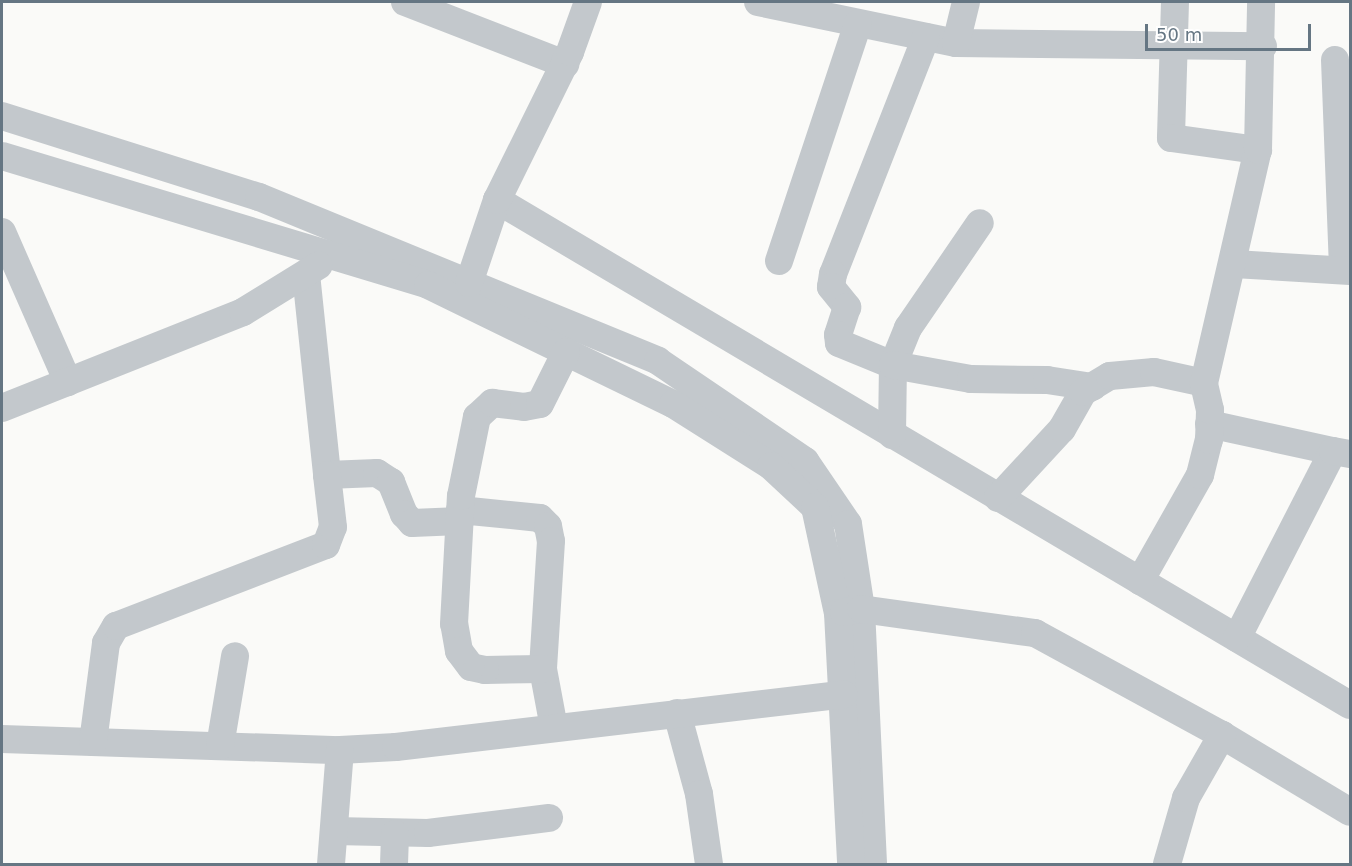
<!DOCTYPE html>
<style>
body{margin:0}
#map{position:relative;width:1352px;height:866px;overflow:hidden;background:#fafaf8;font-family:"DejaVu Sans",sans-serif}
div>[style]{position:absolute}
.minor>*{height:28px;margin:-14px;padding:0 14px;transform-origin:14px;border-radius:14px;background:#c3c8cc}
span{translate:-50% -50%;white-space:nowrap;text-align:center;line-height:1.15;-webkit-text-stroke:6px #fff;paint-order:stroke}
.frame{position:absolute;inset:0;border:3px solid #657683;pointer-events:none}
.scale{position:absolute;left:1145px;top:24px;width:166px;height:27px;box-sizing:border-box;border:3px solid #657683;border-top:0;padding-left:8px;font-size:18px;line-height:21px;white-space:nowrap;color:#657683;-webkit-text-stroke:4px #fff;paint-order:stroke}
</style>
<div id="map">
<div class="minor">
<div style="left:405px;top:2px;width:172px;rotate:21.2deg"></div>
<div style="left:758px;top:2px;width:202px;rotate:11.7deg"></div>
<div style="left:956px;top:43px;width:307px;rotate:0.6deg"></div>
<div style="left:1175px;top:2px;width:136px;rotate:91.7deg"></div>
<div style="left:1171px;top:138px;width:88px;rotate:7.9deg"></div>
<div style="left:926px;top:37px;width:255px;rotate:111.4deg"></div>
<div style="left:833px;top:274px;width:13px;rotate:99deg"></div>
<div style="left:831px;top:287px;width:26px;rotate:51deg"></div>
<div style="left:847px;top:307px;width:29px;rotate:108deg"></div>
<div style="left:838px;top:335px;width:8px;rotate:83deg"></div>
<div style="left:839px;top:343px;width:58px;rotate:22.2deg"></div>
<div style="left:893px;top:365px;width:40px;rotate:-68deg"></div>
<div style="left:908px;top:328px;width:127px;rotate:-55.6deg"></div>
<div style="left:956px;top:43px;width:42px;rotate:-76.3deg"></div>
<div style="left:1335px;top:60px;width:210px;rotate:87.8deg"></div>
<div style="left:2px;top:116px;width:269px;rotate:17.5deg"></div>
<div style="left:259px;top:197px;width:431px;rotate:22.3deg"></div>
<div style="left:658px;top:361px;width:178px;rotate:34.2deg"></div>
<div style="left:805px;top:461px;width:76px;rotate:55.7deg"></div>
<div style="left:848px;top:524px;width:86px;rotate:81.3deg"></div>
<div style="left:861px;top:609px;width:255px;rotate:87.3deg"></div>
<div style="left:2px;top:156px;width:445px;rotate:16.8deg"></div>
<div style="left:428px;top:285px;width:272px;rotate:25.9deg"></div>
<div style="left:673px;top:404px;width:116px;rotate:32.3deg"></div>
<div style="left:771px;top:466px;width:60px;rotate:43deg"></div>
<div style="left:815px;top:507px;width:108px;rotate:77.8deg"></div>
<div style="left:838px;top:613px;width:251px;rotate:87deg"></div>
<div style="left:497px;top:200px;width:991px;rotate:30.63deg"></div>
<div style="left:2px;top:232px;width:164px;rotate:66.3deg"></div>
<div style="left:779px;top:261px;width:250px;rotate:-71.6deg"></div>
<div style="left:1234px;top:264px;width:116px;rotate:3.5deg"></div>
<div style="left:306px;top:274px;width:202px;rotate:84deg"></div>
<div style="left:327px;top:475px;width:50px;rotate:-2.3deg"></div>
<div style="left:377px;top:473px;width:17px;rotate:33deg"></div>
<div style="left:391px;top:482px;width:35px;rotate:68deg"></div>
<div style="left:404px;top:514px;width:12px;rotate:48deg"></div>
<div style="left:412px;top:523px;width:48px;rotate:-2.4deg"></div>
<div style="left:469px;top:283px;width:88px;rotate:-71.4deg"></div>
<div style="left:497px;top:200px;width:165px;rotate:-63.7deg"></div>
<div style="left:570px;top:52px;width:53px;rotate:-70.2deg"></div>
<div style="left:2px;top:408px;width:259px;rotate:-21.7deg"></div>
<div style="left:243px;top:312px;width:89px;rotate:-31.7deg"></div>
<div style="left:1209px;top:424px;width:127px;rotate:12.3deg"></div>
<div style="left:892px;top:435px;width:70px;rotate:-89.2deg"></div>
<div style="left:893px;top:365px;width:79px;rotate:10.2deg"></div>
<div style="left:971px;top:379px;width:76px;rotate:0.8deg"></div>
<div style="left:1047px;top:380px;width:46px;rotate:8.8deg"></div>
<div style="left:998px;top:498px;width:94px;rotate:-47.2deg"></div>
<div style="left:1062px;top:429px;width:43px;rotate:-60.4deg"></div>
<div style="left:1083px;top:392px;width:31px;rotate:-31deg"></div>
<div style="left:1110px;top:376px;width:44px;rotate:-5.2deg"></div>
<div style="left:1154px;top:372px;width:51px;rotate:12.4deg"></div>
<div style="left:1204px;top:383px;width:239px;rotate:-77deg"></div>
<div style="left:1258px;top:150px;width:148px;rotate:-88.8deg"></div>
<div style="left:460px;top:510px;width:80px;rotate:5.7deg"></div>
<div style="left:540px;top:518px;width:11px;rotate:45deg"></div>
<div style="left:548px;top:526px;width:15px;rotate:79deg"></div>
<div style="left:551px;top:541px;width:128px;rotate:93.6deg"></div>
<div style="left:543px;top:669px;width:60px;rotate:79.4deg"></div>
<div style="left:1140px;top:581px;width:122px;rotate:-60.5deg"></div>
<div style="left:1200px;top:475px;width:36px;rotate:-76deg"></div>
<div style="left:1209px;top:440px;width:30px;rotate:-88deg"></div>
<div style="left:1210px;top:410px;width:28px;rotate:-103deg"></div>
<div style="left:844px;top:612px;width:17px;rotate:-10deg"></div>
<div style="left:861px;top:609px;width:176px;rotate:7.9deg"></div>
<div style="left:1035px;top:633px;width:213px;rotate:28.6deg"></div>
<div style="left:1222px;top:735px;width:149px;rotate:31deg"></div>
<div style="left:1237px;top:638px;width:210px;rotate:-62.8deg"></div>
<div style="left:1333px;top:451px;width:17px;rotate:10deg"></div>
<div style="left:543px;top:669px;width:58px;rotate:179deg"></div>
<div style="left:485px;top:670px;width:14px;rotate:-168deg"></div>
<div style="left:471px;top:667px;width:20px;rotate:-127deg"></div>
<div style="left:459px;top:651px;width:27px;rotate:-100deg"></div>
<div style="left:454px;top:624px;width:128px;rotate:-86.9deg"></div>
<div style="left:461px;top:496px;width:81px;rotate:-78.6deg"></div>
<div style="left:477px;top:417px;width:21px;rotate:-43deg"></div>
<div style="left:492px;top:403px;width:32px;rotate:7deg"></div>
<div style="left:524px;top:407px;width:16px;rotate:-11deg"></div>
<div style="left:540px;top:404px;width:58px;rotate:-63.4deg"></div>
<div style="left:677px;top:713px;width:84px;rotate:74.8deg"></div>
<div style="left:699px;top:794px;width:71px;rotate:81.9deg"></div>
<div style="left:2px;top:739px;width:338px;rotate:1.9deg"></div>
<div style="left:340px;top:750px;width:56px;rotate:-3.1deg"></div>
<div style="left:396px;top:747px;width:451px;rotate:-6.7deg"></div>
<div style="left:93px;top:742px;width:100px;rotate:-82.5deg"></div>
<div style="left:106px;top:643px;width:20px;rotate:-60deg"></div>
<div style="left:116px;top:626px;width:225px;rotate:-21.1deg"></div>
<div style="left:326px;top:545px;width:19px;rotate:-69deg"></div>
<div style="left:333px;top:527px;width:52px;rotate:-96.6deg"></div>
<div style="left:220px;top:746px;width:91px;rotate:-80.5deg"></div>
<div style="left:334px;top:831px;width:94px;rotate:1.2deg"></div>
<div style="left:428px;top:833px;width:122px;rotate:-7.1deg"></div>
<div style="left:331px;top:864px;width:114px;rotate:-85.5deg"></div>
<div style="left:394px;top:864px;width:30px;rotate:-88deg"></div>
<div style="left:1167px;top:864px;width:69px;rotate:-73.9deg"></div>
<div style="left:1186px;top:798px;width:73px;rotate:-60.3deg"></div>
</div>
<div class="frame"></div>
<div class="scale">50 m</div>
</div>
